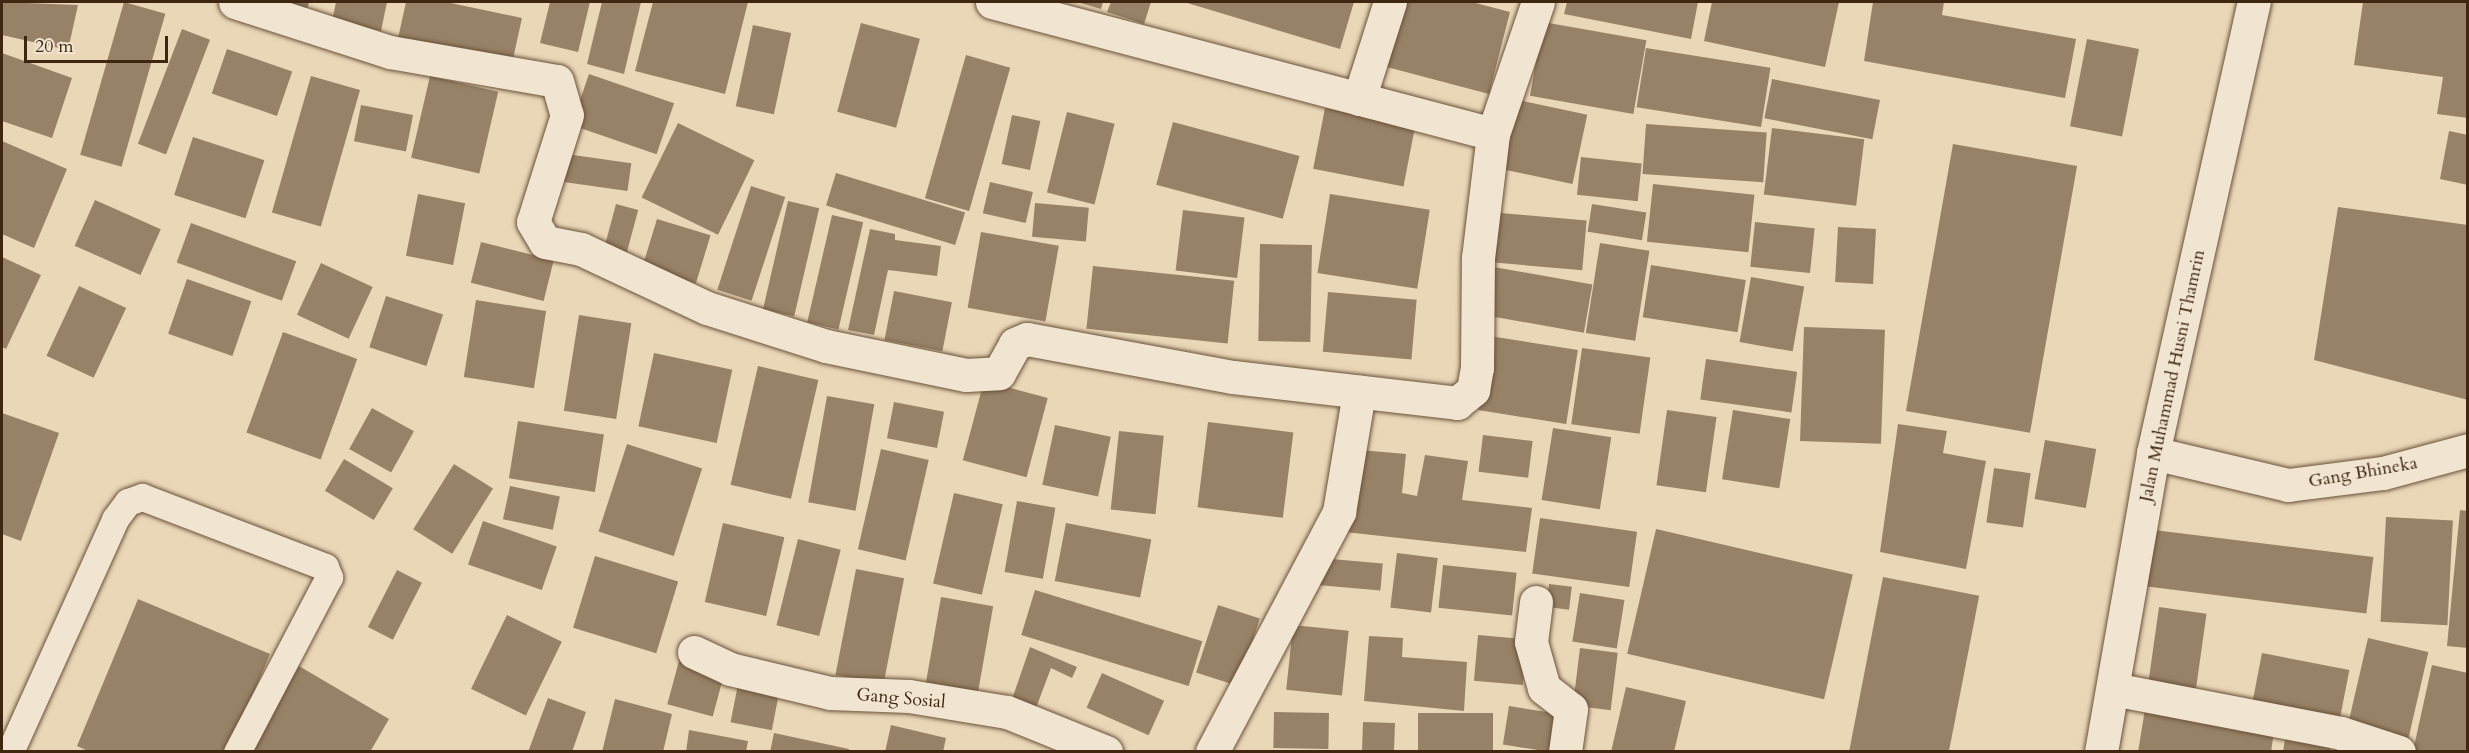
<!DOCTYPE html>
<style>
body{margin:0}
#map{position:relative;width:2469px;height:753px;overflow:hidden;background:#ead7b8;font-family:Cardo,serif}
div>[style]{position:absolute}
.building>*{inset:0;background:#988267;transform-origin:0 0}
.roads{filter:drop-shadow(0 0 2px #6a523a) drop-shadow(0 0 2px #6a523a)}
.lane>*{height:27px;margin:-13.5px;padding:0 13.5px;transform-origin:13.5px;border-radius:13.5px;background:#f1e5d1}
.street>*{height:33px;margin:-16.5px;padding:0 16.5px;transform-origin:16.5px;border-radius:16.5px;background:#f1e5d1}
.secondary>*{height:33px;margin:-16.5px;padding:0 16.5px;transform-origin:16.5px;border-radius:16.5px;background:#f1e5d1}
span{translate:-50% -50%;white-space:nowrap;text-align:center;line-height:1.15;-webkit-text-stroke:4.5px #f1e5d1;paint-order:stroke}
.street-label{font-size:18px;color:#3f2610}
.frame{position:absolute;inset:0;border:3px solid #3f2610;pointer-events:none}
.scale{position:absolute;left:24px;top:36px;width:144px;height:27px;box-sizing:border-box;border:3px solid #3f2610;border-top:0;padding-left:8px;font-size:18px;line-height:21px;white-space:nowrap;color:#3f2610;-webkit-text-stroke:4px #f1e5d1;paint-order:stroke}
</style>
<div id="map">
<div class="building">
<div style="clip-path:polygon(2px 2px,78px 5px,68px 50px,2px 35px)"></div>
<div style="left:124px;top:2px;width:43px;height:159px;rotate:16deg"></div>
<div style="clip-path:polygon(280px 2px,309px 2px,307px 10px)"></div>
<div style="clip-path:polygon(336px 2px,387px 2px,381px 31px,332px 21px)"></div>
<div style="clip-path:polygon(406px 2px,446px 2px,522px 18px,511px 68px,397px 43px)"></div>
<div style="clip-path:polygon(550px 2px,590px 2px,578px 52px,540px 43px)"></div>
<div style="clip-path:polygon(602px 2px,641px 2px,624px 74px,587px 64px)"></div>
<div style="clip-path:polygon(653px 2px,748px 2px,725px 94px,635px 71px)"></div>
<div style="clip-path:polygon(1077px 2px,1103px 2px,1101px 9px)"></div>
<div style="clip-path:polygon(1111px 2px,1151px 2px,1144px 24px,1107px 12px)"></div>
<div style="clip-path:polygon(1184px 2px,1354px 2px,1340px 49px)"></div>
<div style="clip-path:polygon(1399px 2px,1472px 2px,1510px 12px,1489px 94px,1383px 66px)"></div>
<div style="clip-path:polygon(1567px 2px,1698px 2px,1691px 39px,1564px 14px)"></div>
<div style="clip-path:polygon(1712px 2px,1839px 2px,1825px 67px,1704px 41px)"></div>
<div style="clip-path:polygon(1873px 2px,1944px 2px,1942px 15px,2076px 39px,2065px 98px,1864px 61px)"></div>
<div style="clip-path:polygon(2363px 2px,2468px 2px,2468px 118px,2437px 114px,2443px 77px,2354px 65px)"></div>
<div style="left:1543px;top:22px;width:105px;height:75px;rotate:10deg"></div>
<div style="left:861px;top:23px;width:61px;height:92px;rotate:15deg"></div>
<div style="left:753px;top:25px;width:39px;height:83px;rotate:12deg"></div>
<div style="left:182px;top:29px;width:30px;height:123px;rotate:21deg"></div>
<div style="left:2087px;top:39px;width:53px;height:89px;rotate:11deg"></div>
<div style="left:1646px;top:48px;width:126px;height:60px;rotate:9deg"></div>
<div style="left:227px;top:49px;width:69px;height:47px;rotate:19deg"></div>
<div style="clip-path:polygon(2px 53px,72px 78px,52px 138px,2px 121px)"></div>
<div style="left:966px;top:55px;width:46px;height:149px;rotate:16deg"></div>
<div style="left:589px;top:74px;width:90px;height:54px;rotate:19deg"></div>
<div style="left:311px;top:76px;width:51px;height:142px;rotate:16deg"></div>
<div style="left:430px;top:76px;width:70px;height:84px;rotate:13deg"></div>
<div style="left:1772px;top:79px;width:110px;height:40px;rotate:11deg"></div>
<div style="left:1509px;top:98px;width:80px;height:71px;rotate:12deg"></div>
<div style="left:361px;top:105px;width:53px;height:37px;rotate:11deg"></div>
<div style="left:1325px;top:108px;width:92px;height:62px;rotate:11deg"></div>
<div style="left:1067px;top:112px;width:49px;height:83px;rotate:14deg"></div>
<div style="left:1012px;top:115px;width:29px;height:50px;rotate:12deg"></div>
<div style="left:1173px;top:122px;width:131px;height:65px;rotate:15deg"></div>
<div style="left:678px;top:123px;width:85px;height:83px;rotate:26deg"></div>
<div style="left:1646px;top:124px;width:121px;height:50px;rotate:4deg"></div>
<div style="left:1772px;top:128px;width:93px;height:67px;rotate:7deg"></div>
<div style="clip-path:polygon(2449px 131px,2468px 135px,2468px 185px,2440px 179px)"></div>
<div style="left:193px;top:137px;width:75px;height:61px;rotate:18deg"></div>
<div style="clip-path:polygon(2px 141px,67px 169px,34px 248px,2px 234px)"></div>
<div style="left:1953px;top:144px;width:126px;height:271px;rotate:10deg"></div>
<div style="left:566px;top:154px;width:66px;height:28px;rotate:8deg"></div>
<div style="left:1581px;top:157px;width:61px;height:38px;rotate:6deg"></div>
<div style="left:836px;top:173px;width:135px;height:34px;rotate:17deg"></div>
<div style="left:990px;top:182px;width:44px;height:32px;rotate:13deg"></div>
<div style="left:1653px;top:184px;width:102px;height:58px;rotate:6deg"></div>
<div style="left:751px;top:186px;width:36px;height:109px;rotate:18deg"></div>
<div style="left:418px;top:194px;width:48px;height:63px;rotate:11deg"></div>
<div style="left:1330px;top:194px;width:101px;height:80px;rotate:9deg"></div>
<div style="left:95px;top:200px;width:72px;height:50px;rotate:24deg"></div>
<div style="left:788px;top:201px;width:32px;height:111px;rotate:13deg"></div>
<div style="left:1035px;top:203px;width:54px;height:34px;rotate:5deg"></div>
<div style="left:616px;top:204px;width:23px;height:45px;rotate:15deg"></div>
<div style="left:1592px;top:204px;width:55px;height:28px;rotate:9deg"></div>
<div style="clip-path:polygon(2338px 207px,2468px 225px,2468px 400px,2314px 360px)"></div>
<div style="left:1183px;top:210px;width:62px;height:61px;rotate:7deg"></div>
<div style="left:1490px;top:212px;width:97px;height:50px;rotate:5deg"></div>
<div style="left:832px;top:215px;width:32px;height:110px;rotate:13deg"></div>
<div style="left:657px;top:219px;width:56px;height:50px;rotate:17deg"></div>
<div style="left:1755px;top:222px;width:60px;height:45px;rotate:6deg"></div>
<div style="left:191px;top:223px;width:112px;height:42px;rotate:20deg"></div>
<div style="left:1838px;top:227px;width:38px;height:55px;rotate:3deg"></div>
<div style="clip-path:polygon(870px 229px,895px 234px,895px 240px,941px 246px,937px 276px,888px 270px,874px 335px,848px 330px)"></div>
<div style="left:981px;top:232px;width:79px;height:77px;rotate:10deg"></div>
<div style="left:481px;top:242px;width:75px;height:42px;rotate:14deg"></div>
<div style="left:1600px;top:243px;width:50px;height:91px;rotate:9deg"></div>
<div style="left:1260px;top:244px;width:52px;height:97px;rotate:1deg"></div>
<div style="clip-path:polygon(2px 257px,41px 275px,6px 349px,2px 347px)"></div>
<div style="left:321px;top:263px;width:57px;height:57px;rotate:25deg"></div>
<div style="left:1651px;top:265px;width:96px;height:53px;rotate:9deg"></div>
<div style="left:1093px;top:266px;width:142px;height:63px;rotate:6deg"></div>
<div style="left:1488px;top:266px;width:106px;height:49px;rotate:10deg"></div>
<div style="left:1751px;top:277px;width:54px;height:66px;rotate:10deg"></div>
<div style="left:187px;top:279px;width:68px;height:58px;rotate:19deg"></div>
<div style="left:79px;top:286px;width:52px;height:77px;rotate:25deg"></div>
<div style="left:894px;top:291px;width:59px;height:50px;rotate:11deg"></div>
<div style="left:1328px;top:292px;width:89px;height:60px;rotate:5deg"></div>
<div style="left:386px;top:296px;width:60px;height:54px;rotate:18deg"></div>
<div style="left:476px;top:300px;width:71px;height:78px;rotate:9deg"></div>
<div style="left:579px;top:315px;width:53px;height:97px;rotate:9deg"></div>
<div style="left:1804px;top:327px;width:81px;height:114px;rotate:2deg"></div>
<div style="left:283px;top:332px;width:79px;height:107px;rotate:20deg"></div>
<div style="left:1490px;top:336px;width:89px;height:75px;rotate:9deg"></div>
<div style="left:1582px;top:348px;width:69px;height:77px;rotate:8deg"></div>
<div style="left:654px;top:353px;width:80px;height:75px;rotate:12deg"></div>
<div style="left:1706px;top:359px;width:92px;height:41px;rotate:8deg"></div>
<div style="left:758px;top:366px;width:62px;height:122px;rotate:13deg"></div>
<div style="left:984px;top:381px;width:66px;height:82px;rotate:15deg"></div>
<div style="left:827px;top:396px;width:48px;height:108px;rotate:10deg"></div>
<div style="left:894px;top:402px;width:51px;height:37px;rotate:11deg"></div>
<div style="left:372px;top:408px;width:48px;height:47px;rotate:29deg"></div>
<div style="left:1667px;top:410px;width:50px;height:76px;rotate:8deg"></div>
<div style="left:1733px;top:410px;width:58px;height:70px;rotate:9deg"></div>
<div style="clip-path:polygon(2px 413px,59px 433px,21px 541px,2px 534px)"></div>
<div style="left:518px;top:421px;width:87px;height:58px;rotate:9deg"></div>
<div style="left:1208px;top:422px;width:86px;height:86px;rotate:7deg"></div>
<div style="clip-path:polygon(1898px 424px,1947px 431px,1943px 453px,1986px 461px,1966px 569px,1880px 552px)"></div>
<div style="left:1055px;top:425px;width:57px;height:61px;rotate:12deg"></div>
<div style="left:1553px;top:428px;width:59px;height:73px;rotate:9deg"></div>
<div style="left:1119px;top:431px;width:45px;height:79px;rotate:6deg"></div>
<div style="left:1483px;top:435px;width:50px;height:37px;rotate:7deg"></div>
<div style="left:2045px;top:440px;width:52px;height:60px;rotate:10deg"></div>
<div style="left:627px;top:444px;width:79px;height:92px;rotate:18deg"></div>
<div style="left:881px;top:449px;width:49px;height:103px;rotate:13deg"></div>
<div style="clip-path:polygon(1360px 450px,1406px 454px,1402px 493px,1417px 496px,1425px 455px,1468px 461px,1462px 500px,1532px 508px,1526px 552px,1345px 532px)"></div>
<div style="left:344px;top:459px;width:57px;height:37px;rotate:31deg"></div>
<div style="left:454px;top:464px;width:46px;height:77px;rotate:32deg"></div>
<div style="left:1994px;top:468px;width:37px;height:55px;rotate:8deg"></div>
<div style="left:510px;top:486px;width:51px;height:34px;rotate:12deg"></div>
<div style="left:954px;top:493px;width:50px;height:93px;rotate:13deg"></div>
<div style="left:1017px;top:501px;width:39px;height:72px;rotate:10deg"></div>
<div style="clip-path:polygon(2460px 510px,2468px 511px,2468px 648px,2447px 646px)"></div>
<div style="left:2386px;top:517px;width:67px;height:105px;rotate:3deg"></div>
<div style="left:1540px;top:518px;width:98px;height:56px;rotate:8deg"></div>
<div style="left:483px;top:521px;width:78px;height:46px;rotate:19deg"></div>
<div style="left:723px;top:523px;width:63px;height:81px;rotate:13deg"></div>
<div style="left:1066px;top:523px;width:87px;height:59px;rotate:11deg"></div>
<div style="left:1656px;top:529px;width:202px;height:128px;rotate:13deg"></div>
<div style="left:2154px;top:530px;width:221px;height:57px;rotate:7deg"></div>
<div style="left:798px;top:539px;width:44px;height:89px;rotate:14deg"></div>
<div style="left:1397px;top:553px;width:41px;height:55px;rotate:7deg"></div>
<div style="left:595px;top:556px;width:87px;height:75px;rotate:17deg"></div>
<div style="left:1320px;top:558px;width:63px;height:27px;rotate:5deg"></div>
<div style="left:1443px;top:565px;width:74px;height:43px;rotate:6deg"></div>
<div style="left:856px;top:569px;width:49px;height:108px;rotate:11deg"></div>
<div style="left:397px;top:570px;width:28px;height:64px;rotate:27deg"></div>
<div style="left:1883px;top:577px;width:98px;height:178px;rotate:11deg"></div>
<div style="left:1549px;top:584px;width:23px;height:23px;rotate:7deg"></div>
<div style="left:1035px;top:590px;width:175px;height:47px;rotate:17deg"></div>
<div style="left:1580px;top:593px;width:45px;height:49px;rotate:9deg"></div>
<div style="left:941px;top:597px;width:53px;height:93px;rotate:10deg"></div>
<div style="clip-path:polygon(138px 599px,270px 654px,229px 752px,90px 752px,77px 746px)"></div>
<div style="left:1218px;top:605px;width:44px;height:71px;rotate:18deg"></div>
<div style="left:2159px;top:607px;width:48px;height:77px;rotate:8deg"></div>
<div style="left:507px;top:615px;width:61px;height:82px;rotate:26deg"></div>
<div style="left:1293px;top:625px;width:56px;height:65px;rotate:6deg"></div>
<div style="left:1478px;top:635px;width:49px;height:46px;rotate:5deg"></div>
<div style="clip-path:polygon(1369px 636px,1403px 638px,1402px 657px,1467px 662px,1464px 711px,1364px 701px)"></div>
<div style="left:2368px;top:638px;width:62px;height:93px;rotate:13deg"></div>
<div style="clip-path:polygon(1030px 647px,1077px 667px,1072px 678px,1051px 668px,1033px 716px,1009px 708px)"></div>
<div style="left:1580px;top:648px;width:38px;height:58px;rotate:7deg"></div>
<div style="left:2262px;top:653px;width:89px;height:55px;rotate:11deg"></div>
<div style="left:680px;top:657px;width:47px;height:49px;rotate:15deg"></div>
<div style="clip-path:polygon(2432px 665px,2468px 673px,2468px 752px,2413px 751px)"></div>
<div style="clip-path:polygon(299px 666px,389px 719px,370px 752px,249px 752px)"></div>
<div style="left:1102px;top:673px;width:68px;height:38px;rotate:24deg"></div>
<div style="left:739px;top:679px;width:42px;height:44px;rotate:11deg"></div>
<div style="clip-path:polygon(1626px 687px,1686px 701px,1674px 752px,1611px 752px)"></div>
<div style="clip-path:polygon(548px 698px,586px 712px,572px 752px,528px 752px)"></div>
<div style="clip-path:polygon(615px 699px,672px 714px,663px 752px,602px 752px)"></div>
<div style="clip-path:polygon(2146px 703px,2275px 725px,2271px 752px,2138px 752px)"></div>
<div style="left:1509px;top:706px;width:53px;height:39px;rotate:9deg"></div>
<div style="left:1274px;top:712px;width:55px;height:36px;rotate:1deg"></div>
<div style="left:1493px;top:713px;width:39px;height:75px;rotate:90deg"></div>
<div style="left:1363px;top:722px;width:32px;height:30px;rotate:2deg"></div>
<div style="clip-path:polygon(891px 725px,946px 738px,943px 752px,885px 752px)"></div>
<div style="clip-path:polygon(689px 730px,748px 741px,746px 752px,686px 752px)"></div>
<div style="clip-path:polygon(774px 733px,849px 749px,848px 752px,770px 752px)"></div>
<div style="clip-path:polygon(2285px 739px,2330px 746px,2330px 752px,2283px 752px)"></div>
</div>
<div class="roads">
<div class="lane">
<div style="left:10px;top:752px;width:256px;rotate:-65.7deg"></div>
<div style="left:115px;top:519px;width:21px;rotate:-53deg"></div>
<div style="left:128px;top:502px;width:15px;rotate:-20deg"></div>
<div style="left:142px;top:497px;width:196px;rotate:20.9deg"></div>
<div style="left:325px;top:567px;width:11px;rotate:68deg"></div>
<div style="left:329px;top:577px;width:198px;rotate:117.7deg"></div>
</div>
<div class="street">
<div style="left:235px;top:2px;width:163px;rotate:17.9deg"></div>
<div style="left:390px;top:52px;width:169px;rotate:9.9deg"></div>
<div style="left:557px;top:81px;width:35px;rotate:74deg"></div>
<div style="left:567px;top:115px;width:112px;rotate:107.6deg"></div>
<div style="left:533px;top:222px;width:23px;rotate:59deg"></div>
<div style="left:545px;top:242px;width:37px;rotate:11deg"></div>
<div style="left:581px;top:249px;width:139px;rotate:25.1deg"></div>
<div style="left:707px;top:308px;width:125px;rotate:17.7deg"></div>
<div style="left:826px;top:346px;width:143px;rotate:11.7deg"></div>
<div style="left:966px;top:375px;width:33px;rotate:-3deg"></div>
<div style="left:999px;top:373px;width:33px;rotate:-61deg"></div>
<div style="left:1015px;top:344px;width:13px;rotate:-23deg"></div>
<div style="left:1027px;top:339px;width:209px;rotate:10.5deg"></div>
<div style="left:1233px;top:377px;width:226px;rotate:6.6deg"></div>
<div style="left:1457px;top:403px;width:21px;rotate:-39deg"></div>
<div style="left:1473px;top:390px;width:22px;rotate:-80deg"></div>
<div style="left:1477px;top:368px;width:110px;rotate:-89.5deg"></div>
<div style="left:1478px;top:258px;width:125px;rotate:-83.1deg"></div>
<div style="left:1493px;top:134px;width:139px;rotate:-71.2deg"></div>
<div style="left:992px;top:2px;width:518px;rotate:14.76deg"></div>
<div style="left:1359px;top:99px;width:102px;rotate:-72.3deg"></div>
<div style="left:2153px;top:453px;width:139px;rotate:13.3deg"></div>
<div style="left:2288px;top:485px;width:96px;rotate:-7.2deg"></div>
<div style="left:2383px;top:473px;width:88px;rotate:-15.1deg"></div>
<div style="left:1536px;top:602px;width:40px;rotate:97.1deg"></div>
<div style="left:1531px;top:642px;width:48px;rotate:74.2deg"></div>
<div style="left:1544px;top:688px;width:34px;rotate:38deg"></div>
<div style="left:1571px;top:709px;width:43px;rotate:97.9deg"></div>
<div style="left:694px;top:652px;width:40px;rotate:25deg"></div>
<div style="left:730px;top:669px;width:103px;rotate:13.5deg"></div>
<div style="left:830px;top:693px;width:79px;rotate:2.2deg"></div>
<div style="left:909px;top:696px;width:99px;rotate:9.3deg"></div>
<div style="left:1007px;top:712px;width:107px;rotate:22deg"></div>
<div style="left:2113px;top:689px;width:232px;rotate:10.9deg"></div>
<div style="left:2341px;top:733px;width:61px;rotate:18.1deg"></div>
<div style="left:1212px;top:752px;width:272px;rotate:-62.1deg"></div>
<div style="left:1339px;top:512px;width:122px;rotate:-80.5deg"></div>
</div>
<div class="secondary">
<div style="left:2101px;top:752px;width:303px;rotate:-80.1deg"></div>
<div style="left:2153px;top:453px;width:462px;rotate:-77.4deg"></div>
</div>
</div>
<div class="street-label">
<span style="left:2173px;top:376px;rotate:-78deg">Jalan Muhammad Husni Thamrin</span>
<span style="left:2363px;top:473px;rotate:-10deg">Gang Bhineka</span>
<span style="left:901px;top:699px;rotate:5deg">Gang Sosial</span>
</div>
<div class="frame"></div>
<div class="scale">20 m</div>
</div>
